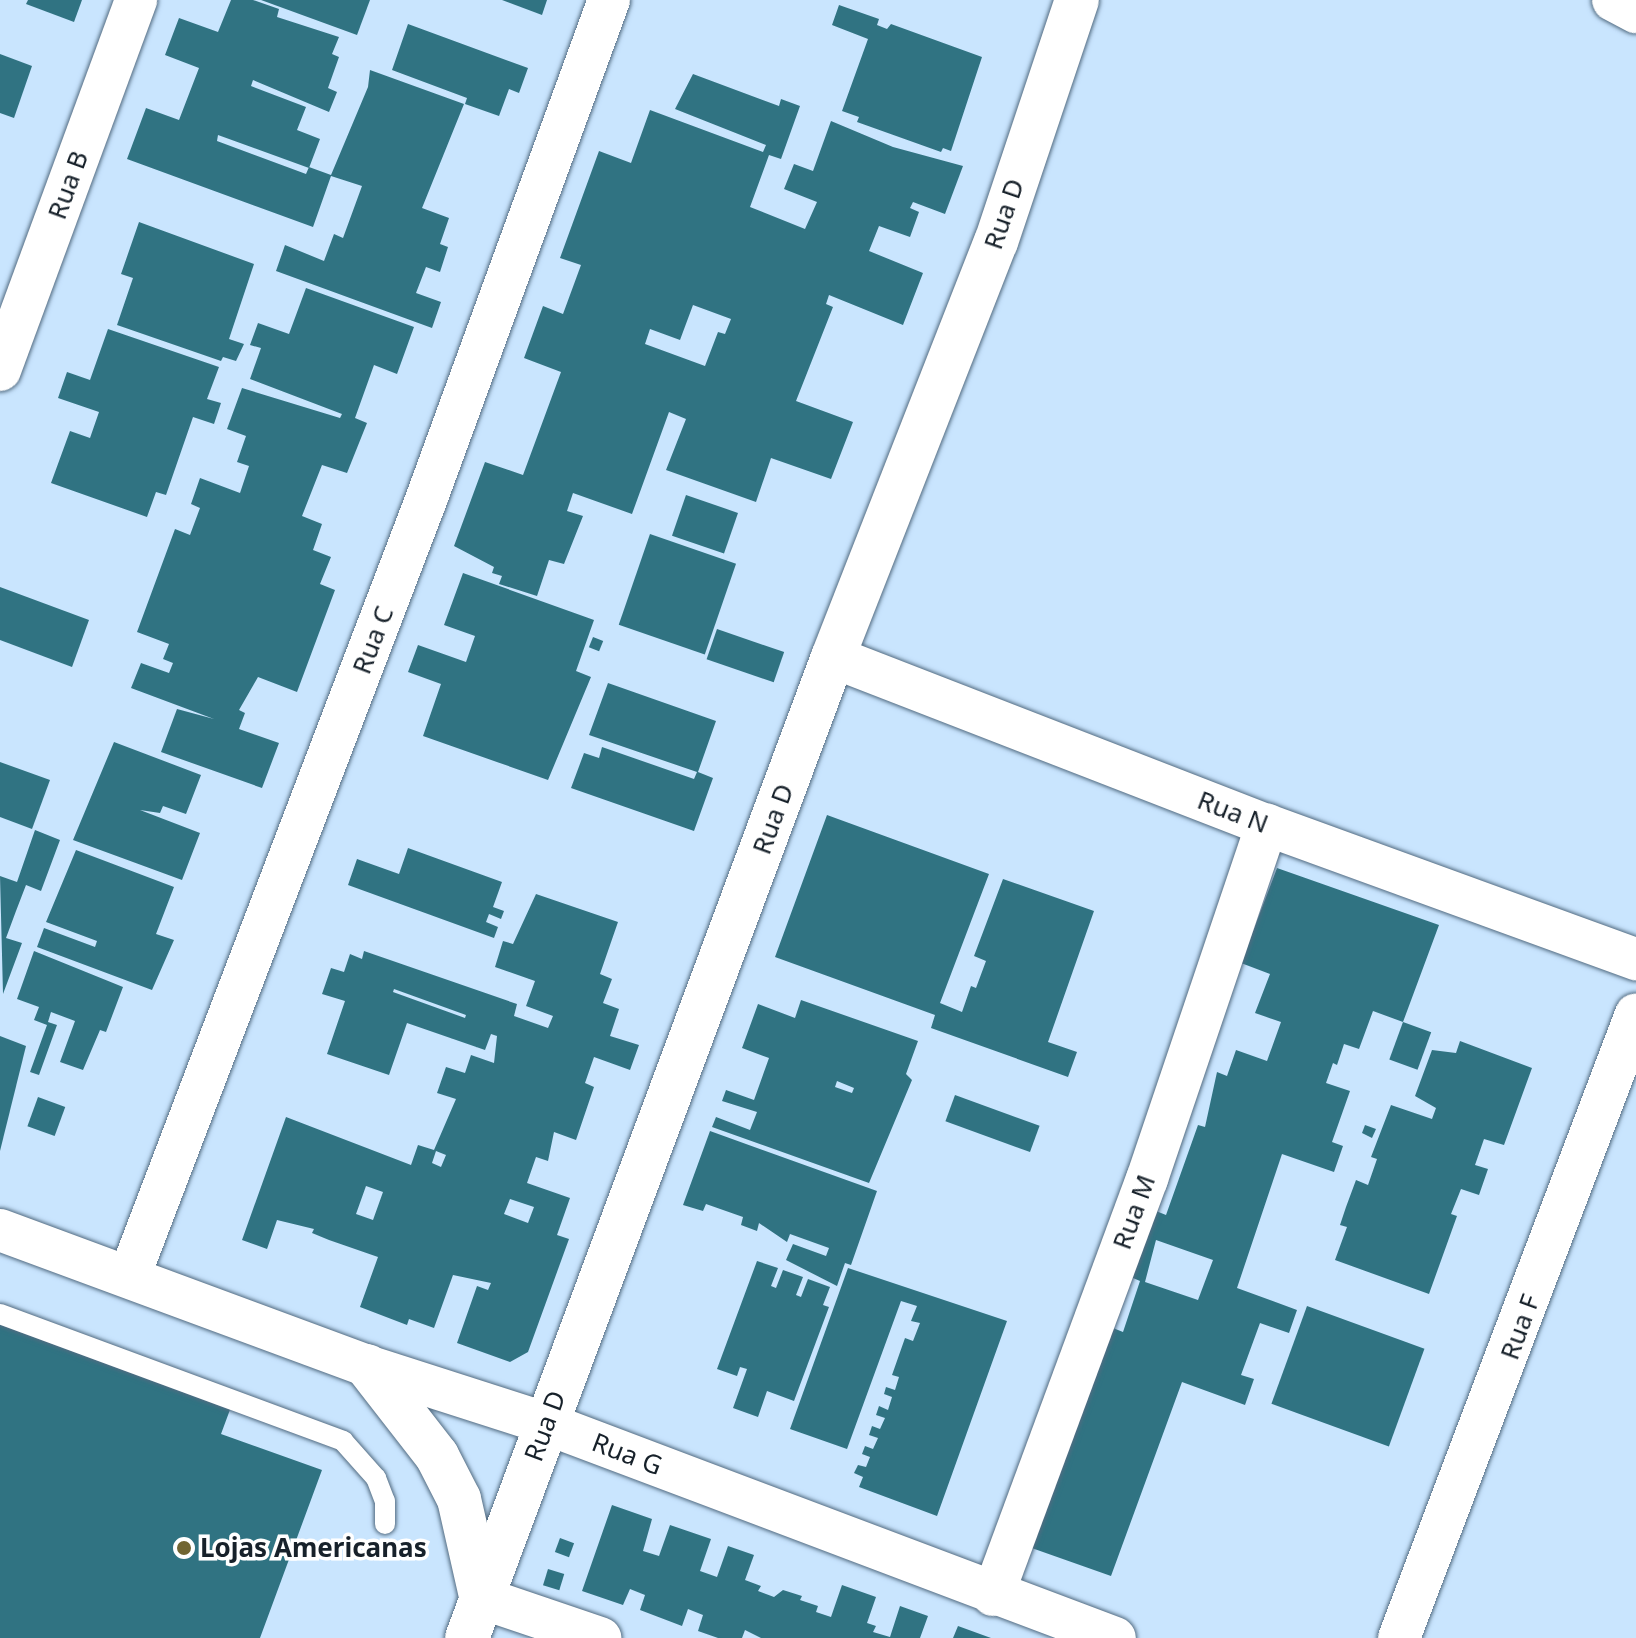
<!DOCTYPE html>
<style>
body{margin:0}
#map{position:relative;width:1636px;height:1638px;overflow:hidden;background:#c9e5fe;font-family:"Noto Sans",sans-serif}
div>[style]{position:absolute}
.building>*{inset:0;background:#307382;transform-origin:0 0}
.roads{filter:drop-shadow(0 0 2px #526b81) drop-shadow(0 0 2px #526b81)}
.lane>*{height:20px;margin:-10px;padding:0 10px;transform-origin:10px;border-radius:10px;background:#fff}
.street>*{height:42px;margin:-21px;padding:0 21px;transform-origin:21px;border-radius:21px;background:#fff}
.secondary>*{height:44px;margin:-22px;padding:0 22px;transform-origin:22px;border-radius:22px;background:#fff}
.dots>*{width:22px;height:22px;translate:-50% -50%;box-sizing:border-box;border:4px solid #fff;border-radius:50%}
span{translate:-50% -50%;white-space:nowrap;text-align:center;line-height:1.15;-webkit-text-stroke:7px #fff;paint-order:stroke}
.street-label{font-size:26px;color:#17212a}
.poi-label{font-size:26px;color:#17212a;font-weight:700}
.left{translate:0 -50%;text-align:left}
</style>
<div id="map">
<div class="building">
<div style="clip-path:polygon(28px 0,82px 0,74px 22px,26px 4px)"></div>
<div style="clip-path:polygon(231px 0,253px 0,279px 9px,277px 17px,339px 37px,332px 54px,339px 57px,328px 88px,337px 92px,329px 112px,253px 80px,251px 86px,306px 107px,297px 130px,320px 139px,309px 168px,218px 135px,217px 141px,306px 174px,309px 167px,331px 175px,368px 87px,370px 70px,464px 104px,422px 208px,449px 218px,440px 244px,448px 247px,440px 272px,426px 267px,416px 293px,441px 302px,432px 328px,276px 271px,285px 245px,324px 261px,334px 234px,343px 238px,362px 186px,331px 176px,313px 227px,127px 159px,146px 108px,179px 120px,199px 68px,165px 55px,179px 18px,218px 32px)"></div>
<div style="clip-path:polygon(261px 0,370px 0,357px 35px)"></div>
<div style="clip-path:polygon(502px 0,547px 0,542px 15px)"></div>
<div style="clip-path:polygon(839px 5px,879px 19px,877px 25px,887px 29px,891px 24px,982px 57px,951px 151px,943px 148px,941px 152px,857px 122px,859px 117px,842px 111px,868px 39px,832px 25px)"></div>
<div style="clip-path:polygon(408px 24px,528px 68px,519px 93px,509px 89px,499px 116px,465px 104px,467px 98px,392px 70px)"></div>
<div style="clip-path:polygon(0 54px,32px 66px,14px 118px,0 113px)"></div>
<div style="clip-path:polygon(evenodd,693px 74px,779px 106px,781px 99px,800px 106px,781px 159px,769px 155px,750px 207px,805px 229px,817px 202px,784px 189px,794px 164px,813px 171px,831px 121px,893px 147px,963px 166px,945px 214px,913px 202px,910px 208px,919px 212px,910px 237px,879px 226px,869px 251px,923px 273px,903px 325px,829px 295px,826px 304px,833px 307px,796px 401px,853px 422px,831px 479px,771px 458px,756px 502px,666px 470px,686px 419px,669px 412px,632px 514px,573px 493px,567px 511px,583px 516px,564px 564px,549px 560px,537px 596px,499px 584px,502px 576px,492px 573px,494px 567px,454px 546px,485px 462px,523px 475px,561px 372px,524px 358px,543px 306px,563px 314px,581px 265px,560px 258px,599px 151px,631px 163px,650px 110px,763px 152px,766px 145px,675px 109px,693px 74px,693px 305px,731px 319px,725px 334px,718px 332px,705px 366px,645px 344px,650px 329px,680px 340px,693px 305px)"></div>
<div style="clip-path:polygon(139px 222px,254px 264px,229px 339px,244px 344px,236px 361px,223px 357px,221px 361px,117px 325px,133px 278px,121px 274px)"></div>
<div style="clip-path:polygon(306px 288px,414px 327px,397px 374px,374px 365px,355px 418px,367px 423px,347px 473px,322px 465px,302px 516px,322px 524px,313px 550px,331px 557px,320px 584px,335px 590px,297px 692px,258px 677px,239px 710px,245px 713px,239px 729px,279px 743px,262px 788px,161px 752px,177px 709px,214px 719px,131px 688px,141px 663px,169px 673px,173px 663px,163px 659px,169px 644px,137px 632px,175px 529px,190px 535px,200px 508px,191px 504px,200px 478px,240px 493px,249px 466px,237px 462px,246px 436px,227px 429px,242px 388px,340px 418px,342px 414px,250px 379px,261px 348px,250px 345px,258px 323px,289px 334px)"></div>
<div style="clip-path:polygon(108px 329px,219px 367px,207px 399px,221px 403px,214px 424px,193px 417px,166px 495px,156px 492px,147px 517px,51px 483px,70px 431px,90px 438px,99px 412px,58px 398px,67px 372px,90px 380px)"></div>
<div style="left:686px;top:495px;width:55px;height:43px;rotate:19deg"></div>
<div style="left:650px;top:534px;width:91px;height:96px;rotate:19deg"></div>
<div style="clip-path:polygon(463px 573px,594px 620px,576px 671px,591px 677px,548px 780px,423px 736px,441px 684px,408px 672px,418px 645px,466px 662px,475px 636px,444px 625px)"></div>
<div style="clip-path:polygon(0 587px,89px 620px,72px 667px,0 640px)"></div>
<div style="left:717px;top:629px;width:71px;height:32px;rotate:19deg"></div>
<div style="left:593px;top:637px;width:11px;height:11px;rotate:22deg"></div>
<div style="clip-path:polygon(608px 683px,716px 721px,698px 772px,713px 778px,694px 831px,571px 788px,584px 753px,599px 758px,602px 747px,694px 779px,697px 772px,589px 735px)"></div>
<div style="clip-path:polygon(114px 742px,201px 775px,186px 814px,163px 806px,160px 813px,140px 810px,200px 833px,182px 880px,73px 840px)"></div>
<div style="clip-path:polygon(0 762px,50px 780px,32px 829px,0 817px)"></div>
<div style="clip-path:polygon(827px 815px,989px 874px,940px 1003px,962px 1012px,971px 986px,976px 988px,986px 961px,974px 956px,1003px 879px,1094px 911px,1048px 1042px,1077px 1052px,1068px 1077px,931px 1028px,935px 1015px,775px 957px)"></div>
<div style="clip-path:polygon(35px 830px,60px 840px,41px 891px,26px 885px,16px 911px,6px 938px,22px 943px,3px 994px,0 876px,17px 882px)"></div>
<div style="clip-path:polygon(408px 848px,502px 882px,493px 907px,504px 911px,501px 919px,489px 914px,486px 922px,498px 927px,494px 938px,348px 885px,357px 859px,399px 874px)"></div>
<div style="clip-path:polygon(76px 850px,174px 887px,156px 934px,174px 940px,152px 990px,37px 947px,44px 928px,95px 947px,97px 941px,46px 922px)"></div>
<div style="clip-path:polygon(evenodd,1277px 868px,1439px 925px,1403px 1022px,1373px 1011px,1359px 1049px,1344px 1044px,1337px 1065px,1333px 1063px,1326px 1083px,1350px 1091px,1332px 1142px,1343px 1146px,1334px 1172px,1282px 1154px,1237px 1288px,1297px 1310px,1289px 1333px,1260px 1323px,1241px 1375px,1254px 1379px,1245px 1405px,1182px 1382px,1111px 1576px,1026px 1546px,1108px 1326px,1123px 1332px,1140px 1281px,1126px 1275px,1151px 1209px,1166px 1215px,1198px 1125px,1205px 1127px,1217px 1072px,1227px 1076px,1236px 1050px,1267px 1061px,1281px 1022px,1255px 1013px,1270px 974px,1241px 963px,1277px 868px,1156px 1240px,1213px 1260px,1198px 1300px,1145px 1282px,1156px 1240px)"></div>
<div style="clip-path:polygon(evenodd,536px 894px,618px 922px,600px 974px,612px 979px,603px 1003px,619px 1009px,610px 1036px,639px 1045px,630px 1070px,594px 1057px,585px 1083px,594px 1087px,576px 1140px,554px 1132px,548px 1161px,536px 1157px,527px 1183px,570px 1198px,557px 1235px,569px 1239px,528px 1352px,510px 1362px,457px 1343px,477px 1286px,488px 1290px,491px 1283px,453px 1275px,434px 1328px,409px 1319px,407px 1325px,360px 1307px,378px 1257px,329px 1240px,312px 1233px,314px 1229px,277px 1220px,267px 1249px,242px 1240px,286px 1117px,411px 1165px,418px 1145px,434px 1150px,456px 1099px,437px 1093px,446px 1067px,465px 1073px,471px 1055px,494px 1063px,497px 1036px,491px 1034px,485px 1050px,407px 1023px,389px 1075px,327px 1054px,345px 1001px,322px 994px,331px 968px,344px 972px,350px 954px,362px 959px,364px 951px,517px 1004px,514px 1016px,548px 1028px,553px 1016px,526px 1006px,535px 981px,495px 967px,503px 941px,513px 944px,536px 894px,394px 989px,466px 1015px,465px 1018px,393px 992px,394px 989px,536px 894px,436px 1151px,446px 1155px,441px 1167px,432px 1163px,436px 1151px,536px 894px,366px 1186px,383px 1192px,373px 1220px,356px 1214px,366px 1186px,536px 894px,510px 1199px,534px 1207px,528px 1223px,504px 1214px,510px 1199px)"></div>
<div style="clip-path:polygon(34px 951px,123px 987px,106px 1032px,100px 1030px,83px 1070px,60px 1062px,75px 1021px,51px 1012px,48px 1022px,57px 1025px,39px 1075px,30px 1072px,47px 1025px,34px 1020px,39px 1007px,17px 999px)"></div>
<div style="clip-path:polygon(evenodd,801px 1000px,918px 1041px,906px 1074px,912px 1080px,869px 1183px,712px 1127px,716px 1117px,750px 1130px,757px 1112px,722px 1101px,726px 1090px,754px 1100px,769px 1058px,742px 1048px,758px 1004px,795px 1018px,801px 1000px,837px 1081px,854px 1088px,852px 1093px,835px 1087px,837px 1081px)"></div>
<div style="left:1403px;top:1022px;width:30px;height:40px;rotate:20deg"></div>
<div style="clip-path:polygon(0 1036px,26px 1046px,0 1151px)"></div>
<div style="clip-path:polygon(1460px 1041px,1532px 1068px,1504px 1145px,1484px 1139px,1475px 1165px,1488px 1169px,1479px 1195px,1461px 1189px,1451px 1214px,1457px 1216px,1429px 1294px,1335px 1260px,1347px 1227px,1340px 1225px,1346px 1207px,1356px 1180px,1368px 1185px,1377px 1159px,1371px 1157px,1391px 1105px,1432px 1119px,1436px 1108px,1415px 1096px,1432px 1050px,1456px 1053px)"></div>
<div style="left:955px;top:1095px;width:90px;height:28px;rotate:20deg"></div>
<div style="left:38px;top:1097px;width:29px;height:31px;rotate:20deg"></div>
<div style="clip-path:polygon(1365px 1125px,1376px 1129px,1372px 1138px,1362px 1133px)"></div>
<div style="clip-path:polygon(710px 1131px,877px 1191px,851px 1265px,845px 1263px,837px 1286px,786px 1260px,793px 1244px,826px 1256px,829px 1248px,790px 1234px,787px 1242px,759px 1223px,757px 1231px,741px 1225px,743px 1217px,706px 1204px,703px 1211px,683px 1205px)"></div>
<div style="clip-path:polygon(757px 1261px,778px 1268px,771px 1286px,776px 1288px,783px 1270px,803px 1277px,796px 1295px,801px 1297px,808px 1279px,830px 1287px,823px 1305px,829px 1307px,794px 1401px,767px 1391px,758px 1417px,733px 1408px,747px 1369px,740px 1367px,737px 1376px,717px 1369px)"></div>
<div style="clip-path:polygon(848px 1268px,1007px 1321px,937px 1516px,859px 1487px,863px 1477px,854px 1473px,858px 1465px,866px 1467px,870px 1457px,862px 1454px,865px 1446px,873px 1449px,878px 1438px,869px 1435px,872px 1426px,880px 1429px,885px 1418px,876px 1415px,879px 1406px,888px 1410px,892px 1397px,884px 1394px,886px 1387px,895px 1390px,899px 1377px,892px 1375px,905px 1338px,913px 1341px,920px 1323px,911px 1321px,917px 1306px,901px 1301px,847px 1449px,790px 1429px)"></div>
<div style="left:1307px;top:1306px;width:125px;height:104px;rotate:20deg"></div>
<div style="clip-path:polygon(0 1323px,231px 1407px,221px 1434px,322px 1470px,260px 1638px,0 1638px)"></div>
<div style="clip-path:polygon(612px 1505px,652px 1519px,643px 1551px,659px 1556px,670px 1525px,711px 1539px,700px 1571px,717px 1577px,728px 1546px,754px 1555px,745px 1580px,761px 1586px,758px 1591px,774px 1597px,783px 1590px,802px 1596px,800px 1600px,818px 1606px,816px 1612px,831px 1617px,842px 1585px,876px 1597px,867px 1623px,876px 1626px,873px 1632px,890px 1637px,900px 1606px,928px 1616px,920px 1638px,761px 1638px,745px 1630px,742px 1638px,718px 1638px,698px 1631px,703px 1615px,688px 1609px,682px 1626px,640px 1610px,645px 1595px,630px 1589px,623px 1605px,582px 1591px)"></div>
<div style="left:560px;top:1538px;width:15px;height:15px;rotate:20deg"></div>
<div style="left:548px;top:1569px;width:17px;height:17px;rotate:17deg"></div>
<div style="clip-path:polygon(958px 1626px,991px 1638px,953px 1638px)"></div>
</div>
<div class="roads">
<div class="lane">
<div style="left:0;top:1314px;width:366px;rotate:20.3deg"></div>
<div style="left:343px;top:1441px;width:50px;rotate:48.3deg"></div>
<div style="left:376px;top:1478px;width:25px;rotate:69deg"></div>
<div style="left:385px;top:1501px;width:23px;rotate:90deg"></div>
</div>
<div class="street">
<div style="left:1613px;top:0;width:26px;rotate:28deg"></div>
<div style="left:0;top:370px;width:394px;rotate:-69.8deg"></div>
<div style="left:833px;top:657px;width:465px;rotate:21.2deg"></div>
<div style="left:1267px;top:825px;width:393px;rotate:20deg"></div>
<div style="left:0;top:1230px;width:391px;rotate:20.3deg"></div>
<div style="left:367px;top:1366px;width:187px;rotate:17.8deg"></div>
<div style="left:545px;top:1423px;width:609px;rotate:20.67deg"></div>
<div style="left:129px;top:1277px;width:832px;rotate:-69.08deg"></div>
<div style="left:426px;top:500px;width:532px;rotate:-69.9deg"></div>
<div style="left:993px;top:1595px;width:444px;rotate:-69.7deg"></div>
<div style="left:1147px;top:1179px;width:374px;rotate:-71.3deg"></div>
<div style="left:482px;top:1598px;width:125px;rotate:18.7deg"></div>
<div style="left:1399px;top:1638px;width:667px;rotate:-69.2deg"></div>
</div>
<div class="secondary">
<div style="left:367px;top:1366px;width:114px;rotate:52.1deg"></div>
<div style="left:437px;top:1456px;width:48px;rotate:62.9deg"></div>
<div style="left:459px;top:1499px;width:99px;rotate:77.2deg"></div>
<div style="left:467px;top:1638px;width:1047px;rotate:-69.54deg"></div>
<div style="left:833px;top:657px;width:446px;rotate:-68.6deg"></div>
<div style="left:996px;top:242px;width:255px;rotate:-71.5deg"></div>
</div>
</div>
<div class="dots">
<div style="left:184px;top:1548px;background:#716532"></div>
</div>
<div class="street-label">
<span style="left:68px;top:185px;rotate:-70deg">Rua B</span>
<span style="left:1004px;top:214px;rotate:-71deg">Rua D</span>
<span style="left:373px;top:640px;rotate:-69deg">Rua C</span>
<span style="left:1233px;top:812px;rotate:21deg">Rua N</span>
<span style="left:773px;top:819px;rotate:-70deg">Rua D</span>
<span style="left:1134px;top:1212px;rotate:-70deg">Rua M</span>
<span style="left:1520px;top:1327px;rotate:-70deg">Rua F</span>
<span style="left:545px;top:1426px;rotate:-70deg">Rua D</span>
<span style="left:627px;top:1454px;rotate:21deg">Rua G</span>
</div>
<div class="poi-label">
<span class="left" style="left:200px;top:1548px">Lojas Americanas</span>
</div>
</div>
